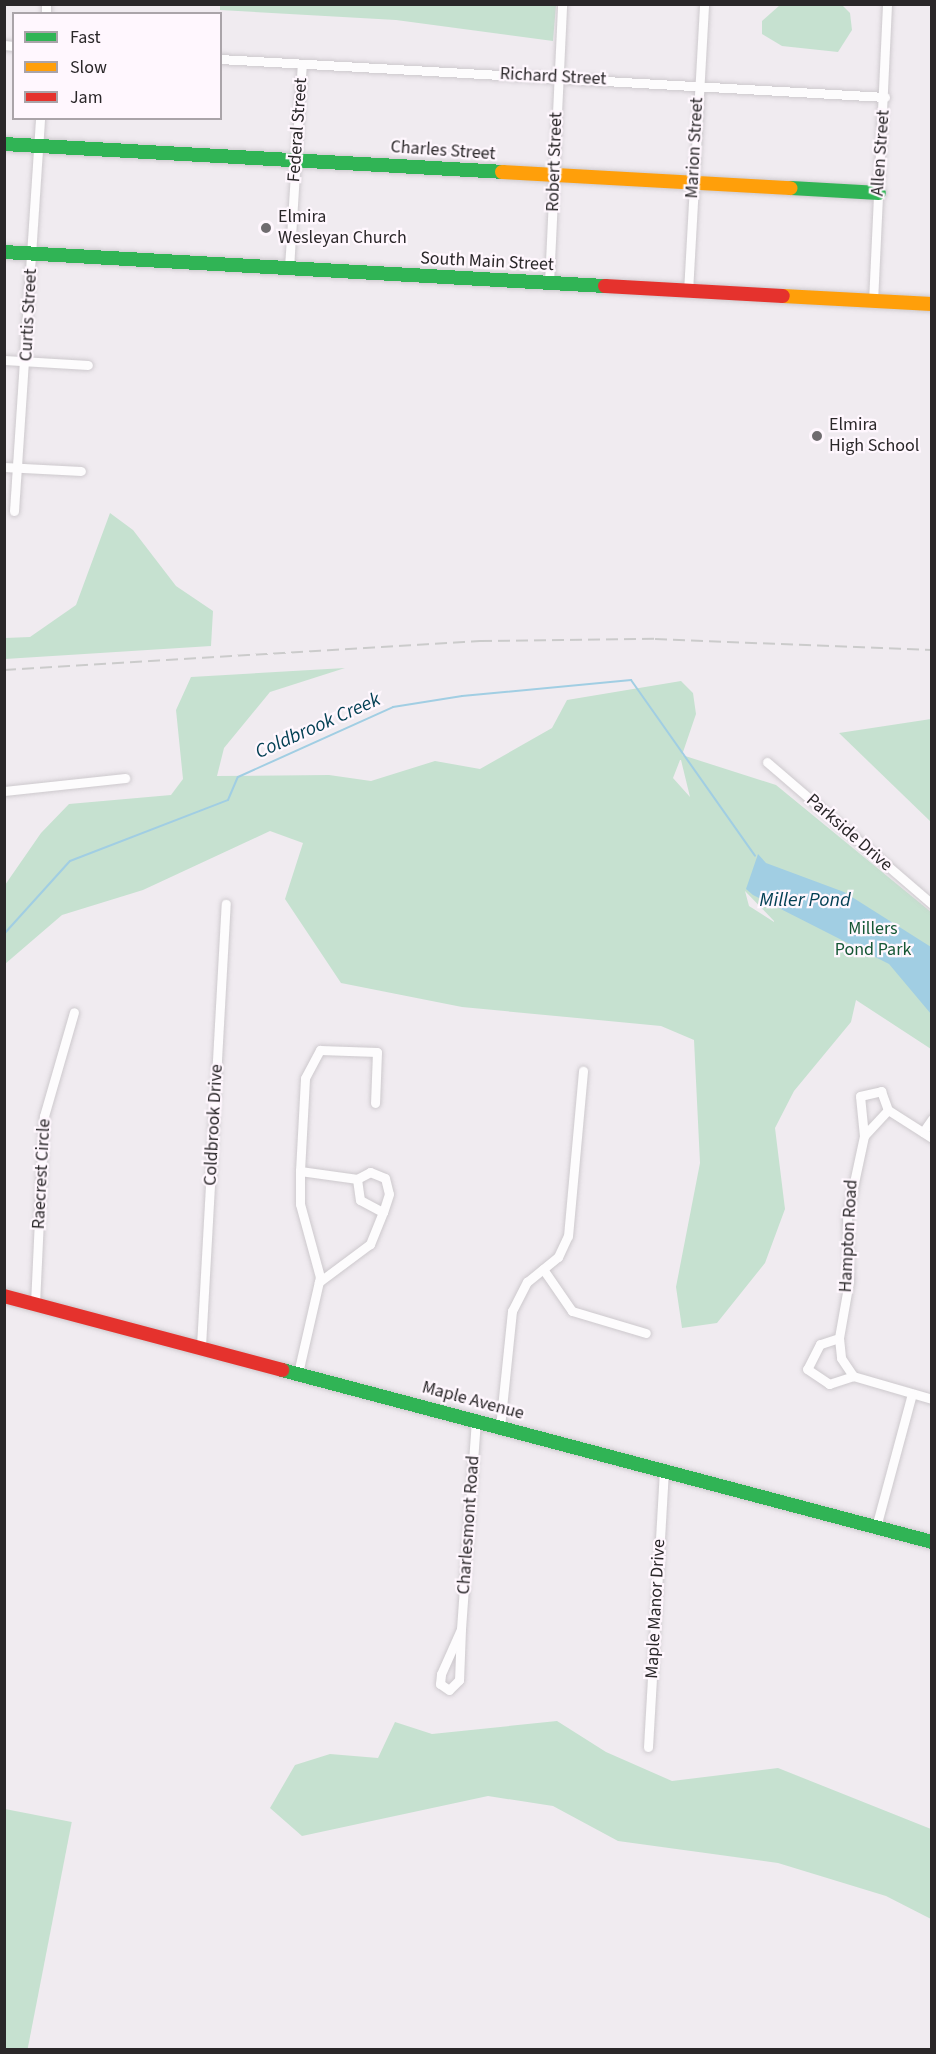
<!DOCTYPE html>
<style>
body{margin:0}
#map{position:relative;width:936px;height:2054px;overflow:hidden;background:#f0ebf0;font-family:"Source Sans 3",sans-serif}
div>[style]{position:absolute}
.green>*{inset:0;background:#c6e1d0;transform-origin:0 0}
.water>*{inset:0;background:#a1cee3}
.stream>*{height:2px;margin:-1px;padding:0 1px;transform-origin:1px;border-radius:1px;background:#a1cee3}
.roads{filter:drop-shadow(0 0 2px #cdc9cd) drop-shadow(0 0 2px #cdc9cd)}
.street>*{height:9px;margin:-4.5px;padding:0 4.5px;transform-origin:4.5px;border-radius:4.5px;background:#fdfcfd}
.fast>*{height:14px;margin:-7px;padding:0 7px;transform-origin:7px;border-radius:7px;background:#30b455}
.slow>*{height:14px;margin:-7px;padding:0 7px;transform-origin:7px;border-radius:7px;background:#ff9f0a}
.jam>*{height:14px;margin:-7px;padding:0 7px;transform-origin:7px;border-radius:7px;background:#e5322d}
.rail>*{height:2px;margin-top:-1px;transform-origin:0;background:repeating-linear-gradient(90deg,#cbcbcb 0 12px,transparent 0 18px)}
.dots>*{width:16px;height:16px;translate:-50% -50%;box-sizing:border-box;border:3px solid #fff7fe;border-radius:50%}
span{translate:-50% -50%;white-space:nowrap;text-align:center;line-height:1.15;-webkit-text-stroke:4.5px #fff7fe;paint-order:stroke}
.street-label{font-size:18px;color:#2a2729}
.poi-label{font-size:18px;color:#2a2729}
.left{translate:0 -50%;text-align:left}
.park-label{font-size:18px;color:#155735}
.water-label{font-size:20px;color:#023f53;font-style:italic}
.frame{position:absolute;inset:0;border:6px solid #2a2729;pointer-events:none}
.legend{position:absolute;left:12px;top:12px;width:210px;height:108px;box-sizing:border-box;background:#fff7fe;border:2px solid #aaa4a9;margin:0;padding:8px 10px;list-style:none;font-size:18px;color:#2a2729}
.legend li{display:flex;align-items:center;gap:12px;height:30px}
.legend b{width:30px;border:2px solid #aaa4a9}
</style>
<div id="map">
<div class="green">
<div style="clip-path:polygon(220px 4px,556px 4px,556px 5px,553px 41px,396px 20px,220px 10px)"></div>
<div style="clip-path:polygon(780px 5px,842px 5px,850px 13px,852px 30px,838px 52px,782px 46px,762px 34px,762px 21px)"></div>
<div style="clip-path:polygon(110px 513px,133px 530px,176px 586px,213px 611px,211px 646px,5px 659px,5px 638px,30px 637px,76px 605px)"></div>
<div style="clip-path:polygon(evenodd,345px 668px,270px 692px,224px 748px,217px 776px,329px 775px,371px 781px,435px 761px,480px 769px,552px 728px,567px 700px,681px 681px,693px 693px,696px 714px,682px 755px,776px 785px,931px 912px,931px 1049px,856px 1000px,851px 1022px,794px 1091px,775px 1128px,785px 1209px,765px 1263px,717px 1323px,682px 1328px,676px 1287px,700px 1163px,694px 1040px,661px 1026px,462px 1007px,341px 983px,285px 899px,303px 843px,270px 831px,143px 890px,62px 915px,5px 964px,5px 885px,41px 833px,69px 804px,171px 795px,183px 779px,176px 710px,191px 677px,345px 668px,680px 760px,681px 760px,690px 797px,673px 778px,680px 760px,345px 668px,745px 891px,774px 921px,774px 922px,749px 906px,745px 891px)"></div>
<div style="clip-path:polygon(931px 719px,932px 719px,931px 822px,839px 733px)"></div>
<div style="clip-path:polygon(557px 1721px,606px 1752px,672px 1781px,778px 1768px,931px 1829px,931px 1919px,886px 1896px,778px 1863px,618px 1841px,553px 1806px,488px 1796px,302px 1836px,270px 1808px,295px 1765px,330px 1754px,378px 1758px,395px 1722px,432px 1734px)"></div>
<div style="left:5px;top:1809px;width:68px;height:240px;rotate:11deg"></div>
</div>
<div class="water">
<div style="clip-path:polygon(758px 854px,766px 863px,844px 892px,931px 947px,931px 1014px,889px 964px,753px 895px,746px 889px)"></div>
</div>
<div class="stream">
<div style="left:4px;top:934px;width:98px;rotate:-47.9deg"></div>
<div style="left:70px;top:861px;width:169px;rotate:-21.1deg"></div>
<div style="left:228px;top:800px;width:25px;rotate:-67deg"></div>
<div style="left:238px;top:777px;width:170px;rotate:-24.3deg"></div>
<div style="left:393px;top:707px;width:70px;rotate:-9.1deg"></div>
<div style="left:462px;top:696px;width:170px;rotate:-5.4deg"></div>
<div style="left:631px;top:680px;width:215px;rotate:54.8deg"></div>
</div>
<div class="roads">
<div class="street">
<div style="left:46px;top:14px;width:10px;rotate:-90deg"></div>
<div style="left:4px;top:45px;width:10px;rotate:6deg"></div>
<div style="left:220px;top:59px;width:666px;rotate:3.27deg"></div>
<div style="left:289px;top:268px;width:204px;rotate:-86.4deg"></div>
<div style="left:549px;top:283px;width:279px;rotate:-87.3deg"></div>
<div style="left:688px;top:292px;width:288px;rotate:-86.8deg"></div>
<div style="left:873px;top:302px;width:298px;rotate:-87.3deg"></div>
<div style="left:4px;top:360px;width:84px;rotate:3.4deg"></div>
<div style="left:4px;top:467px;width:77px;rotate:3deg"></div>
<div style="left:14px;top:511px;width:394px;rotate:-86.2deg"></div>
<div style="left:767px;top:762px;width:218px;rotate:40.7deg"></div>
<div style="left:4px;top:791px;width:122px;rotate:-6.1deg"></div>
<div style="left:923px;top:1132px;width:16px;rotate:-55deg"></div>
<div style="left:864px;top:1136px;width:40px;rotate:-95.7deg"></div>
<div style="left:860px;top:1096px;width:22px;rotate:-13deg"></div>
<div style="left:881px;top:1091px;width:20px;rotate:70deg"></div>
<div style="left:932px;top:1138px;width:52px;rotate:-147.5deg"></div>
<div style="left:888px;top:1110px;width:35px;rotate:133deg"></div>
<div style="left:864px;top:1136px;width:81px;rotate:102.1deg"></div>
<div style="left:847px;top:1215px;width:66px;rotate:88.3deg"></div>
<div style="left:849px;top:1281px;width:58px;rotate:100deg"></div>
<div style="left:839px;top:1338px;width:20px;rotate:84deg"></div>
<div style="left:841px;top:1358px;width:22px;rotate:56deg"></div>
<div style="left:853px;top:1376px;width:82px;rotate:16.2deg"></div>
<div style="left:300px;top:1171px;width:93px;rotate:-86.9deg"></div>
<div style="left:305px;top:1078px;width:32px;rotate:-62deg"></div>
<div style="left:320px;top:1050px;width:57px;rotate:2deg"></div>
<div style="left:377px;top:1052px;width:51px;rotate:92.2deg"></div>
<div style="left:357px;top:1179px;width:15px;rotate:-28deg"></div>
<div style="left:370px;top:1172px;width:16px;rotate:22deg"></div>
<div style="left:385px;top:1178px;width:16px;rotate:76deg"></div>
<div style="left:389px;top:1194px;width:19px;rotate:108deg"></div>
<div style="left:543px;top:1269px;width:51px;rotate:55.4deg"></div>
<div style="left:572px;top:1311px;width:77px;rotate:16.6deg"></div>
<div style="left:35px;top:1304px;width:188px;rotate:-87.3deg"></div>
<div style="left:44px;top:1116px;width:108px;rotate:-73.9deg"></div>
<div style="left:839px;top:1338px;width:20px;rotate:162deg"></div>
<div style="left:820px;top:1344px;width:28px;rotate:117deg"></div>
<div style="left:807px;top:1369px;width:27px;rotate:34deg"></div>
<div style="left:829px;top:1384px;width:25px;rotate:-18deg"></div>
<div style="left:201px;top:1346px;width:443px;rotate:-86.8deg"></div>
<div style="left:298px;top:1373px;width:98px;rotate:-77.1deg"></div>
<div style="left:320px;top:1277px;width:76px;rotate:-105.3deg"></div>
<div style="left:300px;top:1204px;width:33px;rotate:-90deg"></div>
<div style="left:300px;top:1171px;width:58px;rotate:8deg"></div>
<div style="left:357px;top:1179px;width:21px;rotate:82deg"></div>
<div style="left:360px;top:1200px;width:26px;rotate:28deg"></div>
<div style="left:383px;top:1212px;width:35px;rotate:112deg"></div>
<div style="left:370px;top:1244px;width:64px;rotate:143.3deg"></div>
<div style="left:500px;top:1427px;width:117px;rotate:-84.1deg"></div>
<div style="left:512px;top:1311px;width:33px;rotate:-63deg"></div>
<div style="left:527px;top:1282px;width:40px;rotate:-39deg"></div>
<div style="left:558px;top:1257px;width:23px;rotate:-65deg"></div>
<div style="left:568px;top:1236px;width:166px;rotate:-84.8deg"></div>
<div style="left:876px;top:1527px;width:138px;rotate:-74.9deg"></div>
<div style="left:461px;top:1629px;width:51px;rotate:92.2deg"></div>
<div style="left:459px;top:1680px;width:14px;rotate:135deg"></div>
<div style="left:449px;top:1690px;width:11px;rotate:-146deg"></div>
<div style="left:440px;top:1684px;width:10px;rotate:-84deg"></div>
<div style="left:441px;top:1674px;width:49px;rotate:-66deg"></div>
<div style="left:461px;top:1629px;width:209px;rotate:-85.9deg"></div>
<div style="left:648px;top:1747px;width:277px;rotate:-86.7deg"></div>
</div>
<div class="fast">
<div style="left:4px;top:144px;width:499px;rotate:3.2deg"></div>
<div style="left:791px;top:188px;width:88px;rotate:3.3deg"></div>
<div style="left:4px;top:252px;width:602px;rotate:3.24deg"></div>
<div style="left:282px;top:1370px;width:672px;rotate:14.82deg"></div>
</div>
<div class="slow">
<div style="left:502px;top:172px;width:289px;rotate:3.2deg"></div>
<div style="left:783px;top:296px;width:149px;rotate:3.1deg"></div>
</div>
<div class="jam">
<div style="left:605px;top:286px;width:178px;rotate:3.2deg"></div>
<div style="left:4px;top:1296px;width:288px;rotate:14.9deg"></div>
</div>
</div>
<div class="rail">
<div style="left:4px;top:670px;width:477px;rotate:-3.5deg"></div>
<div style="left:480px;top:641px;width:175px;rotate:-0.7deg"></div>
<div style="left:655px;top:639px;width:277px;rotate:2.3deg"></div>
</div>
<div class="dots">
<div style="left:266px;top:228px;background:#6f6c6f"></div>
<div style="left:817px;top:436px;background:#6f6c6f"></div>
</div>
<div class="street-label">
<span style="left:553px;top:77px;rotate:3deg">Richard Street</span>
<span style="left:298px;top:130px;rotate:-86deg">Federal Street</span>
<span style="left:695px;top:148px;rotate:-87deg">Marion Street</span>
<span style="left:443px;top:151px;rotate:4deg">Charles Street</span>
<span style="left:881px;top:153px;rotate:-86deg">Allen Street</span>
<span style="left:555px;top:162px;rotate:-88deg">Robert Street</span>
<span style="left:487px;top:262px;rotate:3deg">South Main Street</span>
<span style="left:29px;top:315px;rotate:-87deg">Curtis Street</span>
<span style="left:849px;top:833px;rotate:41deg">Parkside Drive</span>
<span style="left:214px;top:1125px;rotate:-87deg">Coldbrook Drive</span>
<span style="left:42px;top:1174px;rotate:-87deg">Raecrest Circle</span>
<span style="left:849px;top:1236px;rotate:-87deg">Hampton Road</span>
<span style="left:473px;top:1401px;rotate:15deg">Maple Avenue</span>
<span style="left:469px;top:1525px;rotate:-86deg">Charlesmont Road</span>
<span style="left:656px;top:1609px;rotate:-87deg">Maple Manor Drive</span>
</div>
<div class="poi-label">
<span class="left" style="left:278px;top:228px">Elmira<br>Wesleyan Church</span>
<span class="left" style="left:829px;top:436px">Elmira<br>High School</span>
</div>
<div class="park-label">
<span style="left:873px;top:940px">Millers<br>Pond Park</span>
</div>
<div class="water-label">
<span style="left:318px;top:726px;rotate:-24deg">Coldbrook Creek</span>
<span style="left:805px;top:900px">Miller Pond</span>
</div>
<div class="frame"></div>
<ul class="legend">
<li><b style="height:8px;background:#30b455"></b>Fast</li>
<li><b style="height:8px;background:#ff9f0a"></b>Slow</li>
<li><b style="height:8px;background:#e5322d"></b>Jam</li>
</ul>
</div>
